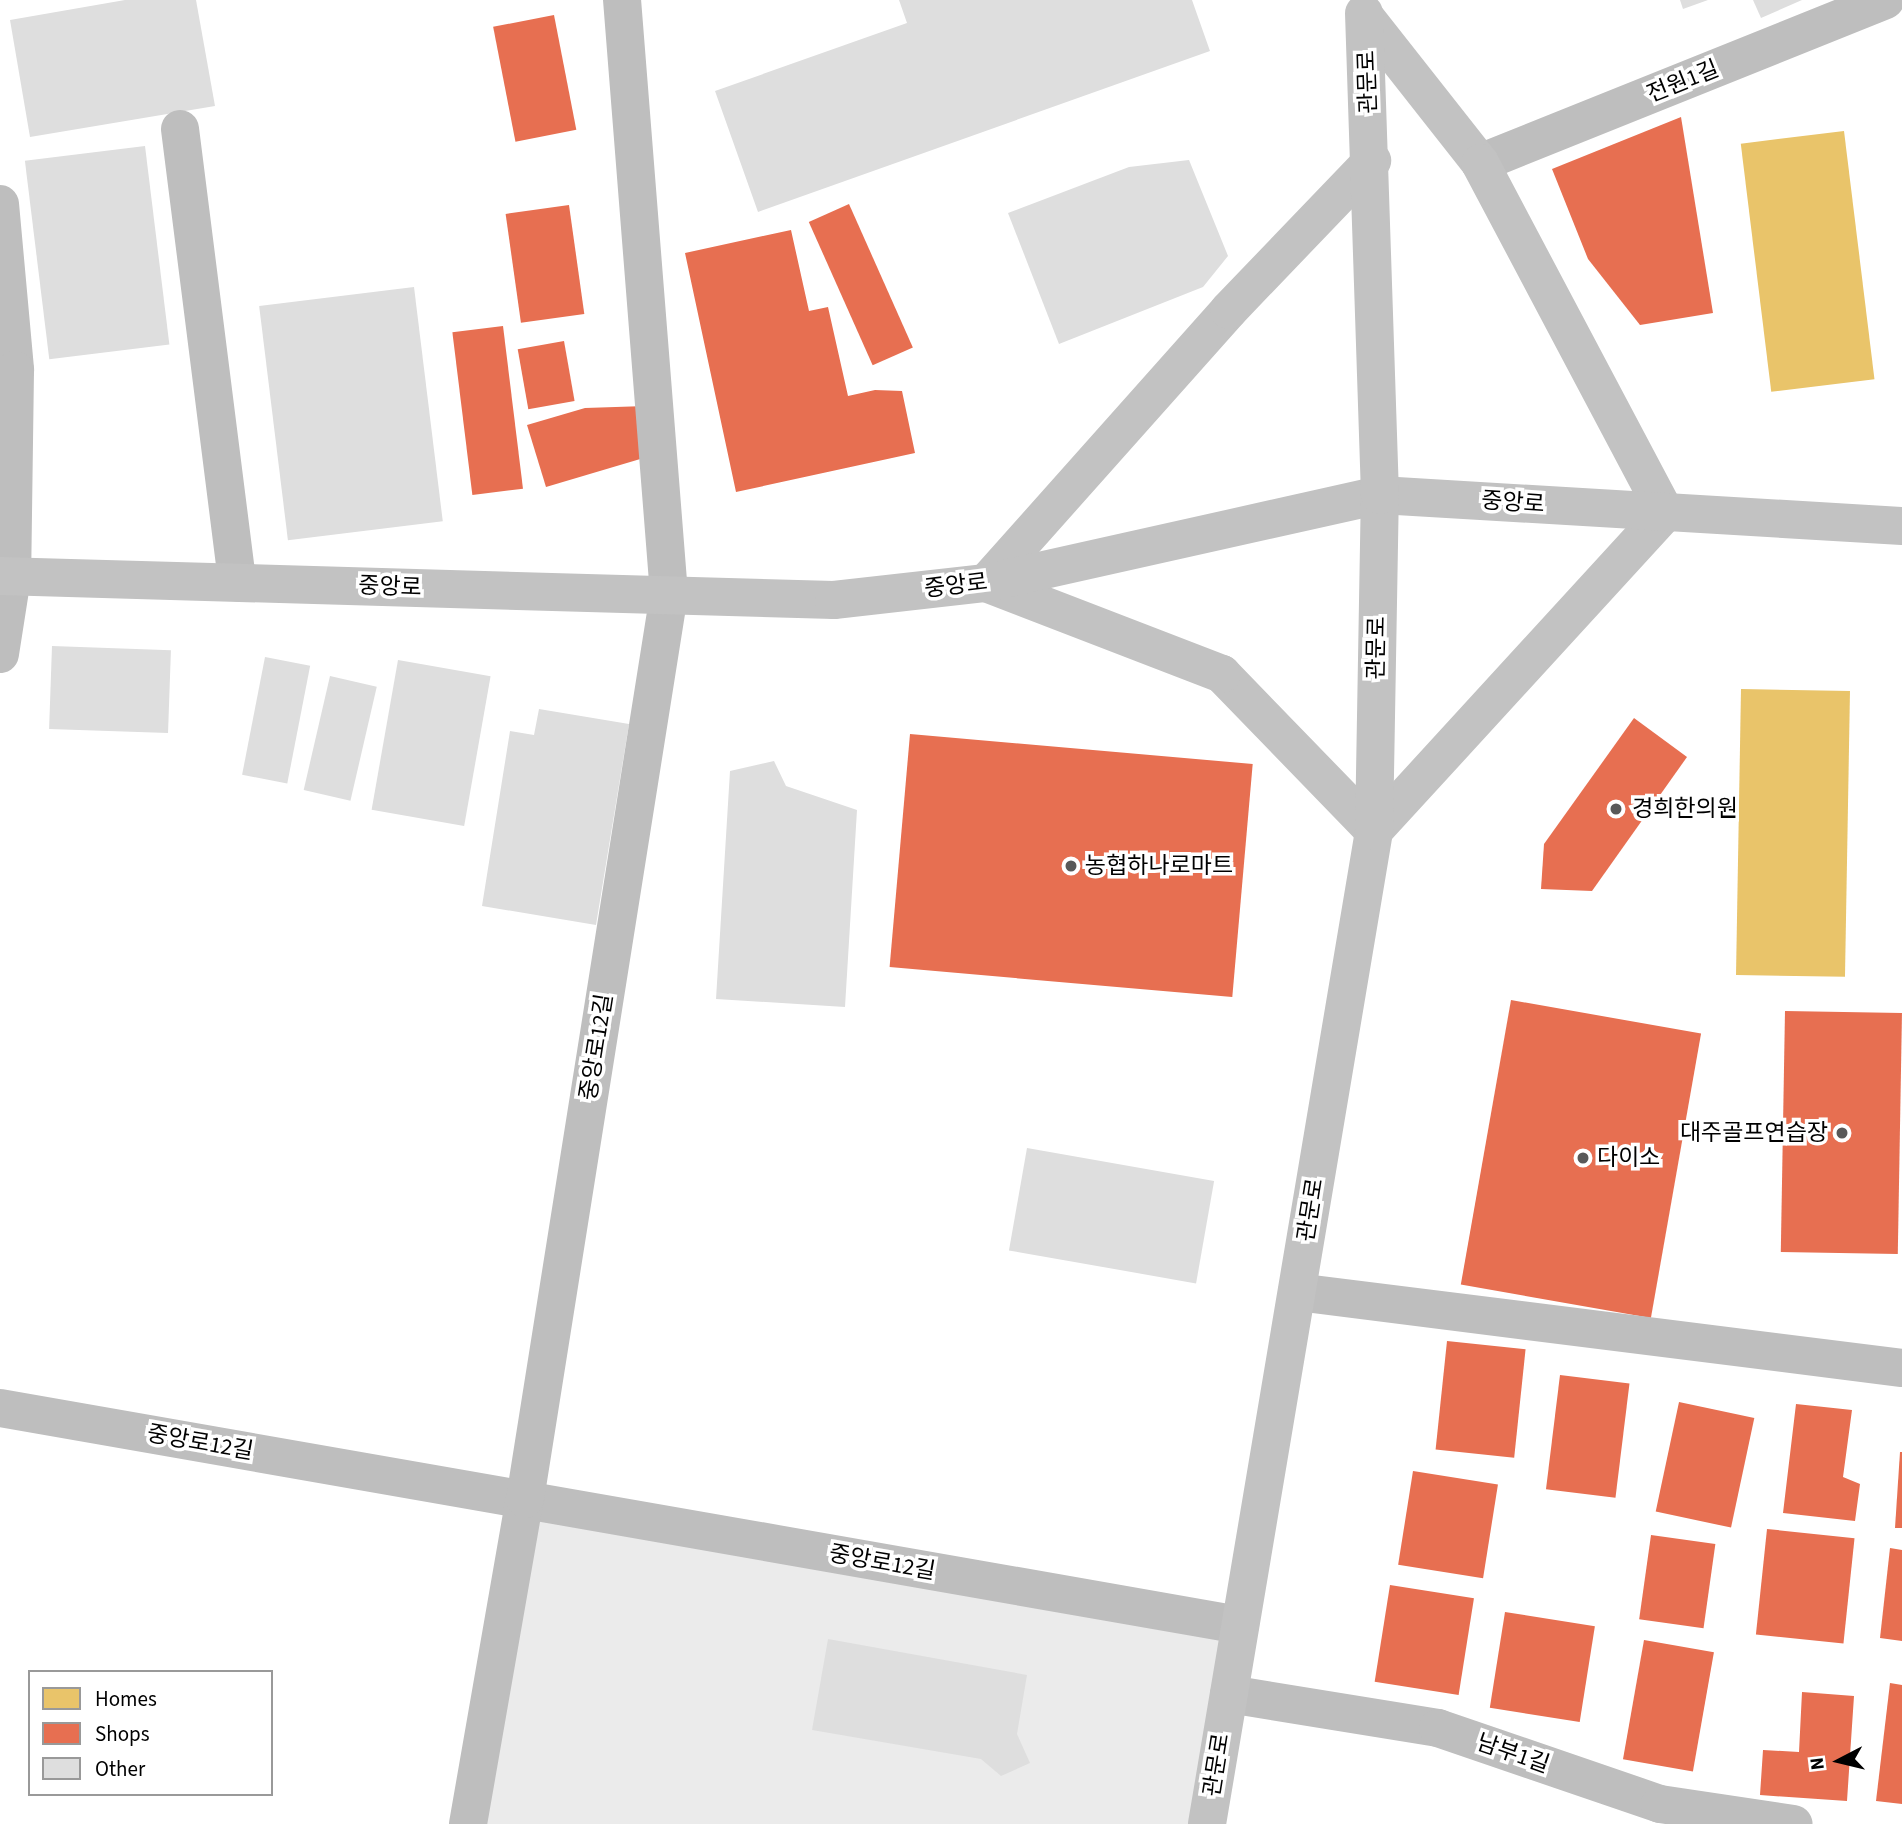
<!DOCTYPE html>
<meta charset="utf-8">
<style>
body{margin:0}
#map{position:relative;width:1902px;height:1824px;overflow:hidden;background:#fff;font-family:"Source Sans 3","Noto Sans KR",sans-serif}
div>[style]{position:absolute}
.green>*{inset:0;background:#ebebeb}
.homes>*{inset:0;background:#e9c46a;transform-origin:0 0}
.shops>*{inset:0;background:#e76f51;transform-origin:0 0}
.building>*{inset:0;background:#dedede;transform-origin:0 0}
.street>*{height:38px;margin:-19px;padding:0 19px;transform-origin:19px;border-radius:19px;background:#bebebe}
.secondary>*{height:38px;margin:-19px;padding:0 19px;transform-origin:19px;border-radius:19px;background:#c2c2c2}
.dots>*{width:19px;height:19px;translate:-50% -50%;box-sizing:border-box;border:4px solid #fff;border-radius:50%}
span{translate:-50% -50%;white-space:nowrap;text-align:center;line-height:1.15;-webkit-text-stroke:7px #fff;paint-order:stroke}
.street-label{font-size:23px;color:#000}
.poi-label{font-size:23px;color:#000}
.left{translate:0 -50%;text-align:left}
.right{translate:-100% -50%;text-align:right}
.legend{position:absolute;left:28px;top:1670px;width:245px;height:126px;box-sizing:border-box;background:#fff;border:2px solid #999;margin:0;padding:9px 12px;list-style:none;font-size:21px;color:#000}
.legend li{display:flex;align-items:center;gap:14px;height:35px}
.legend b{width:35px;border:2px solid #999}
.north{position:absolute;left:1804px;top:1726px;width:70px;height:70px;-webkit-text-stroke:5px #fff;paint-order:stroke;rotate:263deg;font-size:19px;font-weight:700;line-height:28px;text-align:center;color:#000}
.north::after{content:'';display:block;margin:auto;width:24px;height:32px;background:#000;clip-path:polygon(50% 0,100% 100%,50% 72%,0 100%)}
</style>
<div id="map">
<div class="green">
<div style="clip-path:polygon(525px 1499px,1240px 1625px,1207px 1824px,468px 1824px)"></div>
</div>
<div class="homes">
<div style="left:1844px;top:131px;width:250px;height:104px;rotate:83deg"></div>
<div style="left:1741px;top:689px;width:109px;height:286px;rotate:1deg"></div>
</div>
<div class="shops">
<div style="left:554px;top:15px;width:117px;height:62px;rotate:79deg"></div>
<div style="clip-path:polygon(1681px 117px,1713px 313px,1640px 325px,1588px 259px,1552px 169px)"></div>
<div style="left:849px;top:204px;width:157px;height:44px;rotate:66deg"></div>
<div style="left:569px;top:205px;width:110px;height:64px;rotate:82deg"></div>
<div style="clip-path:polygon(791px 230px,809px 311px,828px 307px,848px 396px,875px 390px,902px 391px,915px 453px,736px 492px,685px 253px)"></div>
<div style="left:503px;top:326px;width:164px;height:51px;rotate:83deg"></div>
<div style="left:564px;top:341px;width:61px;height:47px;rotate:80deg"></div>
<div style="clip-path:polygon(646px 406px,647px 457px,546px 487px,527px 425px,585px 408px)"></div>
<div style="clip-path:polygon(1634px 718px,1687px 757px,1592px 891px,1541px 889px,1544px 844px)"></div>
<div style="left:910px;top:734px;width:344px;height:234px;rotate:5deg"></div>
<div style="left:1511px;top:1000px;width:193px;height:289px;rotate:10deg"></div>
<div style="left:1785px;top:1011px;width:117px;height:241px;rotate:1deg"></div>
<div style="left:1447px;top:1341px;width:79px;height:109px;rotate:6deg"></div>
<div style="left:1560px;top:1375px;width:70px;height:115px;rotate:7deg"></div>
<div style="left:1679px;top:1402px;width:77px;height:112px;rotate:12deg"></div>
<div style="clip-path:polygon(1796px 1404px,1852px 1410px,1843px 1477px,1860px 1484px,1855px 1521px,1783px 1513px)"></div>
<div style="clip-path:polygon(1900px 1452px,1902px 1452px,1902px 1528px,1895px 1528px)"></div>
<div style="left:1413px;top:1471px;width:86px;height:95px;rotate:9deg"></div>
<div style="left:1767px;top:1529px;width:88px;height:106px;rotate:6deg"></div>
<div style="left:1651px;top:1535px;width:65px;height:85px;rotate:8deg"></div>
<div style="clip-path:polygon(1890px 1548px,1902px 1550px,1902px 1641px,1880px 1638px)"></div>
<div style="left:1390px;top:1585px;width:85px;height:98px;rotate:9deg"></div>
<div style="left:1505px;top:1612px;width:91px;height:97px;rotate:9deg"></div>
<div style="left:1644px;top:1640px;width:71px;height:121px;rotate:10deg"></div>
<div style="clip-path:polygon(1890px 1683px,1902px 1685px,1902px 1804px,1876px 1801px)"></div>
<div style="clip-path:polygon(1802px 1692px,1854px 1696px,1847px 1801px,1760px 1795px,1763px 1750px,1799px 1752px)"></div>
</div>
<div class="building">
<div style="clip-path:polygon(125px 0,196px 0,215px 106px,30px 137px,10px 20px)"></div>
<div style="clip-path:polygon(899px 0,1192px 0,1210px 51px,758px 212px,715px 91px,907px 23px)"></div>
<div style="clip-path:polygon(1680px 0,1708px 0,1683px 9px)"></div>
<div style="clip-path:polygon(1753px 0,1802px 0,1761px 18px)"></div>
<div style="left:145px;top:146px;width:200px;height:121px;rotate:83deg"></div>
<div style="clip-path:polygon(1189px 160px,1228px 256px,1203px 287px,1059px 344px,1008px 213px,1129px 167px)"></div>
<div style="left:414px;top:287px;width:236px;height:156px;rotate:83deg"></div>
<div style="left:52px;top:646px;width:119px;height:83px;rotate:2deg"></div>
<div style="left:265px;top:657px;width:46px;height:120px;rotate:11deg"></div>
<div style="left:398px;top:660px;width:94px;height:152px;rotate:10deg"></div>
<div style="left:330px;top:676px;width:48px;height:117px;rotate:13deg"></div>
<div style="clip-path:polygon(539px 709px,629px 724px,596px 925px,482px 906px,510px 731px,534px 735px)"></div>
<div style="clip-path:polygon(774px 761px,786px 786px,857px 810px,845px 1007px,716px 999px,730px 771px)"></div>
<div style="left:1027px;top:1148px;width:190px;height:104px;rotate:10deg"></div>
<div style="clip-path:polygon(828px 1639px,1027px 1675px,1017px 1734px,1030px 1763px,1001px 1776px,981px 1759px,812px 1730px)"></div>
</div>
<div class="street">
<div style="left:180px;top:129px;width:457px;rotate:82.8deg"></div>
<div style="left:1480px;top:163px;width:437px;rotate:-21.9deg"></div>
<div style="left:0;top:204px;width:167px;rotate:84.8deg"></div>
<div style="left:15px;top:370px;width:207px;rotate:90.8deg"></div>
<div style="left:12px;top:577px;width:78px;rotate:98.9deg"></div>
<div style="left:1297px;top:1292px;width:610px;rotate:7.16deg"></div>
<div style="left:0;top:1408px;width:1259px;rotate:9.93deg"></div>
<div style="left:1229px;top:1694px;width:212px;rotate:9.2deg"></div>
<div style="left:1438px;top:1728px;width:235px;rotate:18.9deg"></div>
<div style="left:1660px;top:1804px;width:135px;rotate:8.5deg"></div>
<div style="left:468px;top:1824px;width:330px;rotate:-80.1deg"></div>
<div style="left:525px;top:1499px;width:916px;rotate:-80.96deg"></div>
<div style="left:669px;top:594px;width:596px;rotate:-94.52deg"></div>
</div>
<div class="secondary">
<div style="left:1366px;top:18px;width:184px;rotate:51.8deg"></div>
<div style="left:1480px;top:163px;width:396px;rotate:62.1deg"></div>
<div style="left:1665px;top:513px;width:431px;rotate:132.5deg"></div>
<div style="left:1374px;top:831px;width:219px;rotate:-134.1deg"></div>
<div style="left:1222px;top:674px;width:253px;rotate:-158.9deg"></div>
<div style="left:986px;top:583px;width:365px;rotate:-48.3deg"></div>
<div style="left:1229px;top:310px;width:207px;rotate:-46.2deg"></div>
<div style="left:0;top:576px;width:834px;rotate:1.65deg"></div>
<div style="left:834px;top:600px;width:153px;rotate:-6.4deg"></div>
<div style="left:986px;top:583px;width:404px;rotate:-12.6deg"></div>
<div style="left:1380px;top:495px;width:523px;rotate:3.4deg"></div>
<div style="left:1207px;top:1824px;width:1007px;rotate:-80.45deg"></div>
<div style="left:1374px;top:831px;width:336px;rotate:-89deg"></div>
<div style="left:1380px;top:495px;width:482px;rotate:-91.9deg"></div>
</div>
<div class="dots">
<div style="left:1616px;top:809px;background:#595959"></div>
<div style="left:1071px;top:866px;background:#595959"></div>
<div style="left:1842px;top:1133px;background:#595959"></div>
<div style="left:1583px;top:1158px;background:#595959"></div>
</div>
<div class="street-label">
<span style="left:1368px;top:82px;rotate:-92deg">관문로</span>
<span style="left:1683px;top:82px;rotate:-22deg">전원1길</span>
<span style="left:1513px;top:503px;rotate:4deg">중앙로</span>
<span style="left:956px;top:586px;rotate:-7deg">중앙로</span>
<span style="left:390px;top:587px;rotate:2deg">중앙로</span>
<span style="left:1377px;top:648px;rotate:-89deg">관문로</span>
<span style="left:597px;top:1047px;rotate:-81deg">중앙로12길</span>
<span style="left:1311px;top:1210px;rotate:-81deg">관문로</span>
<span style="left:200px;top:1443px;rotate:10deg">중앙로12길</span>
<span style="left:882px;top:1563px;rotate:10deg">중앙로12길</span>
<span style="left:1513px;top:1754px;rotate:19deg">남부1길</span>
<span style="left:1217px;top:1765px;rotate:-81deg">관문로</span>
</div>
<div class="poi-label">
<span class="left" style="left:1632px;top:809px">경희한의원</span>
<span class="left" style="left:1085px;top:866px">농협하나로마트</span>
<span class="right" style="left:1828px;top:1133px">대주골프연습장</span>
<span class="left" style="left:1597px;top:1158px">다이소</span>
</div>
<ul class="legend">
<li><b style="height:19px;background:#e9c46a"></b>Homes</li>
<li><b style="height:19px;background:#e76f51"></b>Shops</li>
<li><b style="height:19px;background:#dedede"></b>Other</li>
</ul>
<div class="north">N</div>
</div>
